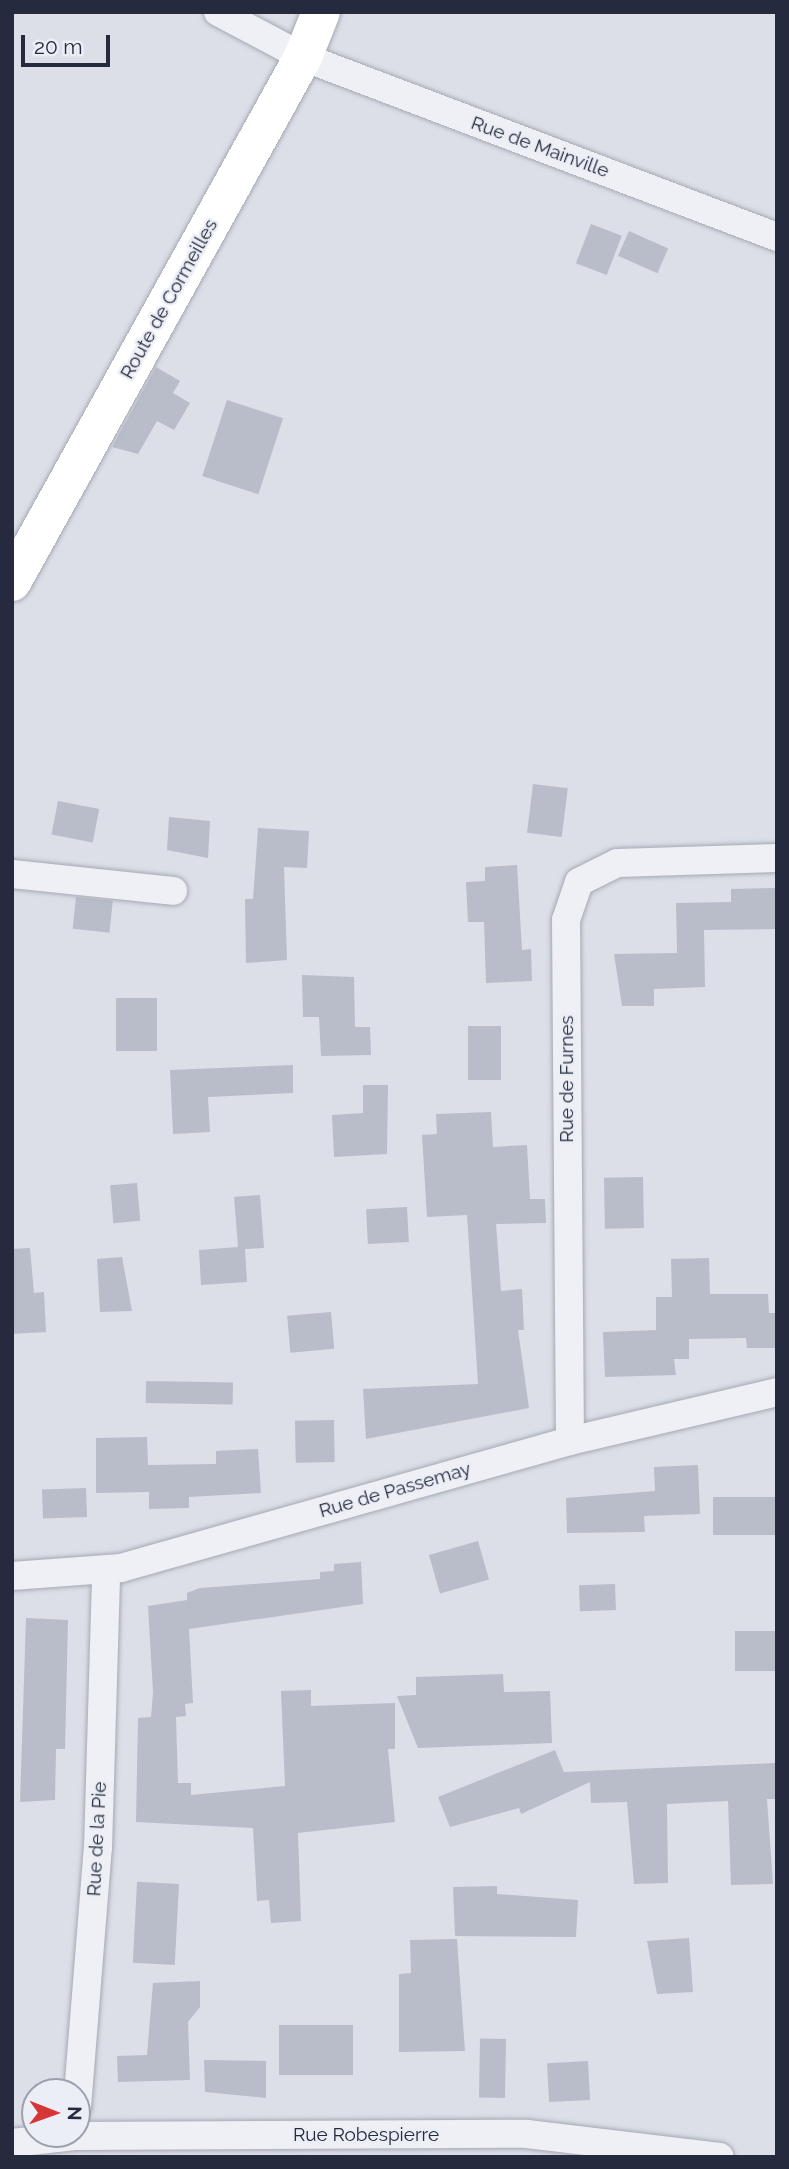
<!DOCTYPE html>
<style>
body{margin:0}
#map{position:relative;width:789px;height:2169px;overflow:hidden;background:#dcdfe7;font-family:Raleway,sans-serif}
div>[style]{position:absolute}
.building>*{inset:0;background:#b9bdca;transform-origin:0 0}
.roads{filter:drop-shadow(0 0 2px #a5a9b4) drop-shadow(0 0 2px #a5a9b4)}
.street>*{height:28px;margin:-14px;padding:0 14px;transform-origin:14px;border-radius:14px;background:#eff0f5}
.secondary>*{height:38px;margin:-19px;padding:0 19px;transform-origin:19px;border-radius:19px;background:#fff}
span{translate:-50% -50%;white-space:nowrap;text-align:center;line-height:1.15;-webkit-text-stroke:5px #ebeef5;paint-order:stroke}
.street-label{font-size:19px;color:#252a3e}
.frame{position:absolute;inset:0;border:14px solid #252a3e;pointer-events:none}
.north{position:absolute;left:21px;top:2078px;width:70px;height:70px;box-sizing:border-box;background:#ebeef5;border:2px solid #9ca0ac;border-radius:50%;rotate:91deg;font-size:19px;font-weight:700;line-height:28px;text-align:center;color:#252a3e}
.north::after{content:'';display:block;margin:auto;width:24px;height:32px;background:#d73637;clip-path:polygon(50% 0,100% 100%,50% 72%,0 100%)}
.scale{position:absolute;left:21px;top:35px;width:89px;height:32px;box-sizing:border-box;border:4px solid #252a3e;border-top:0;padding-left:9px;font-size:21px;line-height:24px;white-space:nowrap;color:#252a3e;-webkit-text-stroke:5px #ebeef5;paint-order:stroke}
</style>
<div id="map">
<div class="building">
<div style="left:591px;top:224px;width:33px;height:42px;rotate:21deg"></div>
<div style="left:629px;top:231px;width:43px;height:27px;rotate:24deg"></div>
<div style="clip-path:polygon(156px 367px,180px 381px,173px 393px,190px 403px,174px 430px,157px 421px,138px 454px,112px 447px)"></div>
<div style="left:227px;top:400px;width:59px;height:80px;rotate:18deg"></div>
<div style="left:533px;top:784px;width:35px;height:49px;rotate:7deg"></div>
<div style="left:58px;top:801px;width:42px;height:34px;rotate:11deg"></div>
<div style="clip-path:polygon(169px 817px,210px 821px,208px 858px,167px 850px)"></div>
<div style="clip-path:polygon(258px 828px,309px 831px,307px 868px,284px 867px,287px 960px,246px 963px,245px 899px,253px 899px)"></div>
<div style="clip-path:polygon(517px 865px,522px 950px,531px 949px,532px 981px,486px 983px,484px 922px,468px 922px,466px 882px,485px 881px,485px 867px)"></div>
<div style="clip-path:polygon(776px 888px,777px 929px,704px 930px,705px 987px,654px 989px,654px 1006px,622px 1006px,614px 954px,677px 953px,676px 903px,731px 902px,731px 889px)"></div>
<div style="left:76px;top:897px;width:37px;height:32px;rotate:6deg"></div>
<div style="clip-path:polygon(302px 975px,354px 977px,355px 1027px,370px 1027px,371px 1055px,321px 1056px,319px 1017px,303px 1017px)"></div>
<div style="left:116px;top:998px;width:41px;height:53px"></div>
<div style="left:468px;top:1026px;width:33px;height:54px"></div>
<div style="clip-path:polygon(293px 1065px,293px 1093px,208px 1097px,210px 1132px,173px 1134px,170px 1070px)"></div>
<div style="clip-path:polygon(363px 1085px,388px 1085px,387px 1154px,334px 1157px,332px 1115px,363px 1113px)"></div>
<div style="clip-path:polygon(491px 1112px,493px 1147px,527px 1145px,530px 1199px,545px 1199px,546px 1223px,496px 1224px,501px 1291px,522px 1289px,524px 1330px,518px 1330px,529px 1408px,366px 1439px,363px 1389px,478px 1384px,467px 1215px,427px 1217px,422px 1135px,437px 1134px,436px 1114px)"></div>
<div style="left:643px;top:1177px;width:51px;height:39px;rotate:89deg"></div>
<div style="left:137px;top:1183px;width:38px;height:27px;rotate:85deg"></div>
<div style="clip-path:polygon(260px 1195px,264px 1248px,245px 1249px,247px 1282px,201px 1285px,199px 1250px,238px 1247px,234px 1197px)"></div>
<div style="left:407px;top:1207px;width:35px;height:41px;rotate:87deg"></div>
<div style="clip-path:polygon(30px 1248px,34px 1293px,44px 1292px,46px 1332px,12px 1334px,12px 1249px)"></div>
<div style="clip-path:polygon(122px 1257px,132px 1311px,100px 1312px,97px 1259px)"></div>
<div style="clip-path:polygon(709px 1258px,710px 1294px,768px 1294px,769px 1313px,777px 1313px,777px 1348px,747px 1348px,746px 1338px,689px 1339px,689px 1359px,674px 1359px,676px 1375px,605px 1377px,603px 1332px,656px 1330px,656px 1297px,672px 1297px,671px 1259px)"></div>
<div style="left:331px;top:1312px;width:37px;height:44px;rotate:85deg"></div>
<div style="left:146px;top:1381px;width:87px;height:22px;rotate:1deg"></div>
<div style="left:334px;top:1420px;width:42px;height:39px;rotate:89deg"></div>
<div style="clip-path:polygon(147px 1437px,148px 1465px,216px 1464px,216px 1451px,258px 1449px,261px 1493px,189px 1497px,189px 1508px,149px 1509px,149px 1492px,96px 1493px,96px 1438px)"></div>
<div style="clip-path:polygon(698px 1465px,700px 1514px,644px 1516px,645px 1532px,567px 1533px,566px 1498px,655px 1491px,654px 1467px)"></div>
<div style="left:86px;top:1488px;width:29px;height:44px;rotate:88deg"></div>
<div style="left:777px;top:1497px;width:38px;height:64px;rotate:90deg"></div>
<div style="left:478px;top:1541px;width:40px;height:51px;rotate:74deg"></div>
<div style="clip-path:polygon(361px 1562px,363px 1604px,189px 1629px,193px 1703px,185px 1704px,186px 1716px,176px 1717px,178px 1783px,191px 1783px,191px 1795px,285px 1786px,281px 1691px,311px 1690px,311px 1706px,395px 1703px,395px 1749px,388px 1749px,395px 1822px,298px 1833px,301px 1921px,271px 1923px,269px 1900px,257px 1901px,253px 1828px,136px 1822px,138px 1718px,151px 1717px,153px 1692px,148px 1606px,187px 1600px,187px 1593px,200px 1588px,320px 1579px,320px 1572px,334px 1571px,334px 1564px)"></div>
<div style="left:615px;top:1584px;width:26px;height:36px;rotate:88deg"></div>
<div style="clip-path:polygon(26px 1618px,68px 1620px,65px 1749px,56px 1749px,55px 1800px,20px 1802px)"></div>
<div style="left:777px;top:1631px;width:40px;height:42px;rotate:90deg"></div>
<div style="clip-path:polygon(503px 1674px,504px 1692px,550px 1691px,552px 1743px,418px 1748px,397px 1696px,416px 1695px,416px 1677px)"></div>
<div style="clip-path:polygon(555px 1750px,564px 1772px,776px 1763px,777px 1799px,767px 1799px,773px 1884px,731px 1885px,728px 1801px,667px 1804px,668px 1883px,634px 1884px,627px 1802px,591px 1803px,590px 1782px,521px 1814px,519px 1808px,450px 1827px,438px 1797px)"></div>
<div style="left:179px;top:1884px;width:81px;height:42px;rotate:93deg"></div>
<div style="clip-path:polygon(497px 1886px,497px 1894px,578px 1900px,576px 1937px,455px 1936px,453px 1887px)"></div>
<div style="clip-path:polygon(689px 1938px,693px 1992px,657px 1994px,647px 1941px)"></div>
<div style="clip-path:polygon(457px 1939px,465px 2051px,399px 2052px,399px 1974px,411px 1973px,410px 1940px)"></div>
<div style="clip-path:polygon(200px 1981px,200px 2007px,188px 2022px,190px 2080px,118px 2082px,117px 2056px,147px 2055px,153px 1983px)"></div>
<div style="left:279px;top:2025px;width:74px;height:50px"></div>
<div style="left:506px;top:2039px;width:59px;height:26px;rotate:91deg"></div>
<div style="clip-path:polygon(204px 2060px,266px 2061px,266px 2098px,205px 2092px)"></div>
<div style="left:588px;top:2061px;width:39px;height:41px;rotate:87deg"></div>
</div>
<div class="roads">
<div class="street">
<div style="left:218px;top:12px;width:96px;rotate:27.9deg"></div>
<div style="left:303px;top:57px;width:507px;rotate:20.79deg"></div>
<div style="left:12px;top:874px;width:162px;rotate:6deg"></div>
<div style="left:570px;top:1441px;width:521px;rotate:-90.44deg"></div>
<div style="left:566px;top:920px;width:40px;rotate:-71.1deg"></div>
<div style="left:579px;top:882px;width:42px;rotate:-26.6deg"></div>
<div style="left:617px;top:863px;width:160px;rotate:-1.8deg"></div>
<div style="left:12px;top:1576px;width:109px;rotate:-4.2deg"></div>
<div style="left:121px;top:1568px;width:467px;rotate:-15.8deg"></div>
<div style="left:570px;top:1441px;width:213px;rotate:-13.3deg"></div>
<div style="left:77px;top:2107px;width:260px;rotate:-85.4deg"></div>
<div style="left:98px;top:1848px;width:277px;rotate:-88.3deg"></div>
<div style="left:12px;top:2143px;width:63px;rotate:-6.3deg"></div>
<div style="left:75px;top:2136px;width:452px;rotate:-0.3deg"></div>
<div style="left:527px;top:2134px;width:194px;rotate:6.8deg"></div>
</div>
<div class="secondary">
<div style="left:12px;top:582px;width:600px;rotate:-61deg"></div>
<div style="left:303px;top:57px;width:48px;rotate:-68.2deg"></div>
</div>
</div>
<div class="street-label">
<span style="left:540px;top:147px;rotate:20deg">Rue de Mainville</span>
<span style="left:169px;top:299px;rotate:-61deg">Route de Cormeilles</span>
<span style="left:567px;top:1079px;rotate:-90deg">Rue de Furnes</span>
<span style="left:395px;top:1490px;rotate:-16deg">Rue de Passemay</span>
<span style="left:97px;top:1839px;rotate:-87deg">Rue de la Pie</span>
<span style="left:366px;top:2135px">Rue Robespierre</span>
</div>
<div class="frame"></div>
<div class="north">N</div>
<div class="scale">20 m</div>
</div>
